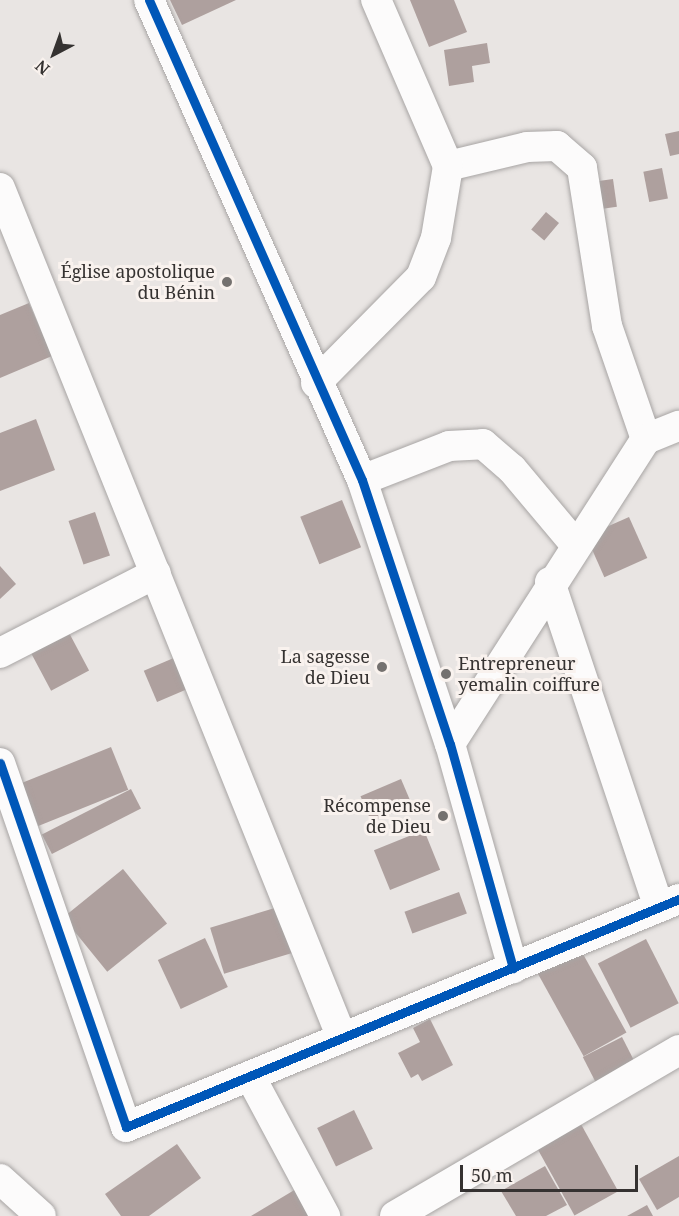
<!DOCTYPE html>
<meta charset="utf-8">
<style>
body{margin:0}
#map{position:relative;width:679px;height:1216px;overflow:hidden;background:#e9e5e3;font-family:"Noto Serif",serif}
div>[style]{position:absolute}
.building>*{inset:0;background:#aea09e;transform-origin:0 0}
.roads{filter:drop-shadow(0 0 2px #a8a5a4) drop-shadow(0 0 2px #a8a5a4)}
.minor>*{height:30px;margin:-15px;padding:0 15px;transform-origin:15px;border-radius:15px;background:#fcfbfb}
.cycleway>*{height:9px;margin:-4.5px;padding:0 4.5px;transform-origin:4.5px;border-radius:4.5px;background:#0057b8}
.dots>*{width:16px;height:16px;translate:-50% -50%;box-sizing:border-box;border:3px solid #f9f2ee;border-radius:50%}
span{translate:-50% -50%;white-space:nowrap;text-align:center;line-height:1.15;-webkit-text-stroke:6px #f9f2ee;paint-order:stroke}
.poi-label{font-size:18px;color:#353231}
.right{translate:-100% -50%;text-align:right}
.left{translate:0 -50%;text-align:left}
.north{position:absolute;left:24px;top:24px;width:60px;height:60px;-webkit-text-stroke:4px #f9f2ee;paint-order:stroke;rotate:221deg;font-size:16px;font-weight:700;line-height:24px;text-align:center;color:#353231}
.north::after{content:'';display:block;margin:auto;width:21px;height:27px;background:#353231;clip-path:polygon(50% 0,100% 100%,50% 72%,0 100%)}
.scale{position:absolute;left:460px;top:1165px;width:178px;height:27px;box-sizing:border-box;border:3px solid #353231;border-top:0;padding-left:8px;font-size:18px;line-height:21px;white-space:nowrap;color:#353231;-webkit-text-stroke:4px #f9f2ee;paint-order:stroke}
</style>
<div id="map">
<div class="building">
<div style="clip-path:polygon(170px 0,236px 0,182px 25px)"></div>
<div style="clip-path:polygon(410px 0,454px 0,467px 32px,429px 47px)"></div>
<div style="clip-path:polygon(487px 43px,490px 63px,472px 66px,474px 82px,449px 86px,444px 50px)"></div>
<div style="clip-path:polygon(679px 131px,679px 154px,670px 156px,665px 134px)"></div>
<div style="left:662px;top:168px;width:31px;height:19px;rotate:79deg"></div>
<div style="left:613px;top:179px;width:28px;height:16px;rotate:82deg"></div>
<div style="left:546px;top:212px;width:17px;height:23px;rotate:40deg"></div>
<div style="clip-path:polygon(29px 303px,52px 356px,0 378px,0 315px)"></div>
<div style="clip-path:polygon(36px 419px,55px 470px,0 491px,0 433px)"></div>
<div style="left:342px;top:500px;width:51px;height:45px;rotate:68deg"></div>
<div style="left:95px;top:512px;width:46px;height:28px;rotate:71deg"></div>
<div style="left:629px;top:517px;width:45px;height:47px;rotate:66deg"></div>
<div style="clip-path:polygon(0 566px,16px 584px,0 599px)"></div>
<div style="left:67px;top:629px;width:47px;height:43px;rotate:62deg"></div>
<div style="left:176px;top:657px;width:34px;height:35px;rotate:67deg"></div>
<div style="left:111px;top:747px;width:46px;height:97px;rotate:68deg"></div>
<div style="left:401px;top:779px;width:28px;height:44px;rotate:67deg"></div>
<div style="left:131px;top:789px;width:22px;height:100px;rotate:63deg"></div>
<div style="left:424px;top:830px;width:43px;height:54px;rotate:68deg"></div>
<div style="left:123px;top:869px;width:70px;height:77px;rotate:51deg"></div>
<div style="left:459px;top:892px;width:23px;height:58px;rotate:70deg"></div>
<div style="left:278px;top:907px;width:48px;height:71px;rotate:73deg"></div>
<div style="left:205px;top:938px;width:54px;height:52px;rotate:65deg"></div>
<div style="left:646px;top:939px;width:72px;height:54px;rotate:63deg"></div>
<div style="left:578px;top:945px;width:100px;height:49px;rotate:61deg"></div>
<div style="clip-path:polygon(430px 1019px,453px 1065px,422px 1081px,418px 1074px,411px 1078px,398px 1053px,420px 1042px,413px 1028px)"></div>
<div style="left:622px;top:1037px;width:34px;height:44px;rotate:63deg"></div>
<div style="left:354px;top:1110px;width:43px;height:41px;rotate:64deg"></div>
<div style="left:577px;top:1117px;width:85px;height:50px;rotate:61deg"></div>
<div style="clip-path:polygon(177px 1144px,201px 1178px,149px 1216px,121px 1216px,105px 1194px)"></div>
<div style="clip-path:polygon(679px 1156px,679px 1197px,657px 1210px,639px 1179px)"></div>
<div style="clip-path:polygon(545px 1166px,567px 1205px,546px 1216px,516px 1216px,501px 1191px)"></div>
<div style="clip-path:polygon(296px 1189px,313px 1216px,251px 1216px)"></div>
<div style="clip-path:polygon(647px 1205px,653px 1216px,627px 1216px)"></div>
</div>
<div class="roads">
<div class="minor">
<div style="left:149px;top:0;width:525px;rotate:66.07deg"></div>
<div style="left:362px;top:480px;width:278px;rotate:71.6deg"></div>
<div style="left:450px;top:744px;width:233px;rotate:74.3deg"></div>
<div style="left:448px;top:166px;width:81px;rotate:-13.5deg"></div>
<div style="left:527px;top:147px;width:30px;rotate:-2deg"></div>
<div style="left:557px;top:146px;width:33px;rotate:41deg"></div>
<div style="left:582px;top:168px;width:160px;rotate:81deg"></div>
<div style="left:607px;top:326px;width:120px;rotate:71deg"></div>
<div style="left:0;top:188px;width:916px;rotate:68.08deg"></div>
<div style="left:316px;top:383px;width:149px;rotate:-45.3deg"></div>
<div style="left:421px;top:277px;width:42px;rotate:-69deg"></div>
<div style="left:436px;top:238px;width:73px;rotate:-80.5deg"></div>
<div style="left:448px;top:166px;width:181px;rotate:-113.4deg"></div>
<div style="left:362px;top:480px;width:93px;rotate:-21.3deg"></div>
<div style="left:449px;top:446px;width:34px;rotate:-3deg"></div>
<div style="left:483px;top:444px;width:38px;rotate:41deg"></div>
<div style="left:512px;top:469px;width:98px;rotate:50deg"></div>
<div style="left:550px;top:582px;width:343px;rotate:71.5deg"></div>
<div style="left:0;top:653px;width:175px;rotate:-27.1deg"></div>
<div style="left:450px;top:744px;width:363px;rotate:-57.3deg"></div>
<div style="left:646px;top:439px;width:35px;rotate:-22deg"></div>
<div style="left:0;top:763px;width:385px;rotate:70.9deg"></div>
<div style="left:126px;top:1127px;width:598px;rotate:-22.41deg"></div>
<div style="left:250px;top:1076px;width:159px;rotate:61.8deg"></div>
<div style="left:0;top:1179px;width:55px;rotate:42.1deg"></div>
<div style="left:395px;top:1216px;width:329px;rotate:-30.3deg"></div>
</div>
</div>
<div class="cycleway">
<div style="left:149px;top:0;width:525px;rotate:66.07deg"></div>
<div style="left:362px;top:480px;width:278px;rotate:71.6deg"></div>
<div style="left:450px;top:744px;width:233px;rotate:74.3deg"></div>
<div style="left:0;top:763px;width:385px;rotate:70.9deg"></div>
<div style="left:126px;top:1127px;width:598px;rotate:-22.41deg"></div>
</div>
<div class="dots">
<div style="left:227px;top:282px;background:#74716f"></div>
<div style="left:382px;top:667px;background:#74716f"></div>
<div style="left:446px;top:674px;background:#74716f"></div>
<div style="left:443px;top:816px;background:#74716f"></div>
</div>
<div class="poi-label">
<span class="right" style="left:215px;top:282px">Église apostolique<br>du Bénin</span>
<span class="right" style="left:370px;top:667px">La sagesse<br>de Dieu</span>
<span class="left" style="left:458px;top:674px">Entrepreneur<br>yemalin coiffure</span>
<span class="right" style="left:431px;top:816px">Récompense<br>de Dieu</span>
</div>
<div class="north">N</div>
<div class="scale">50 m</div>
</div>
